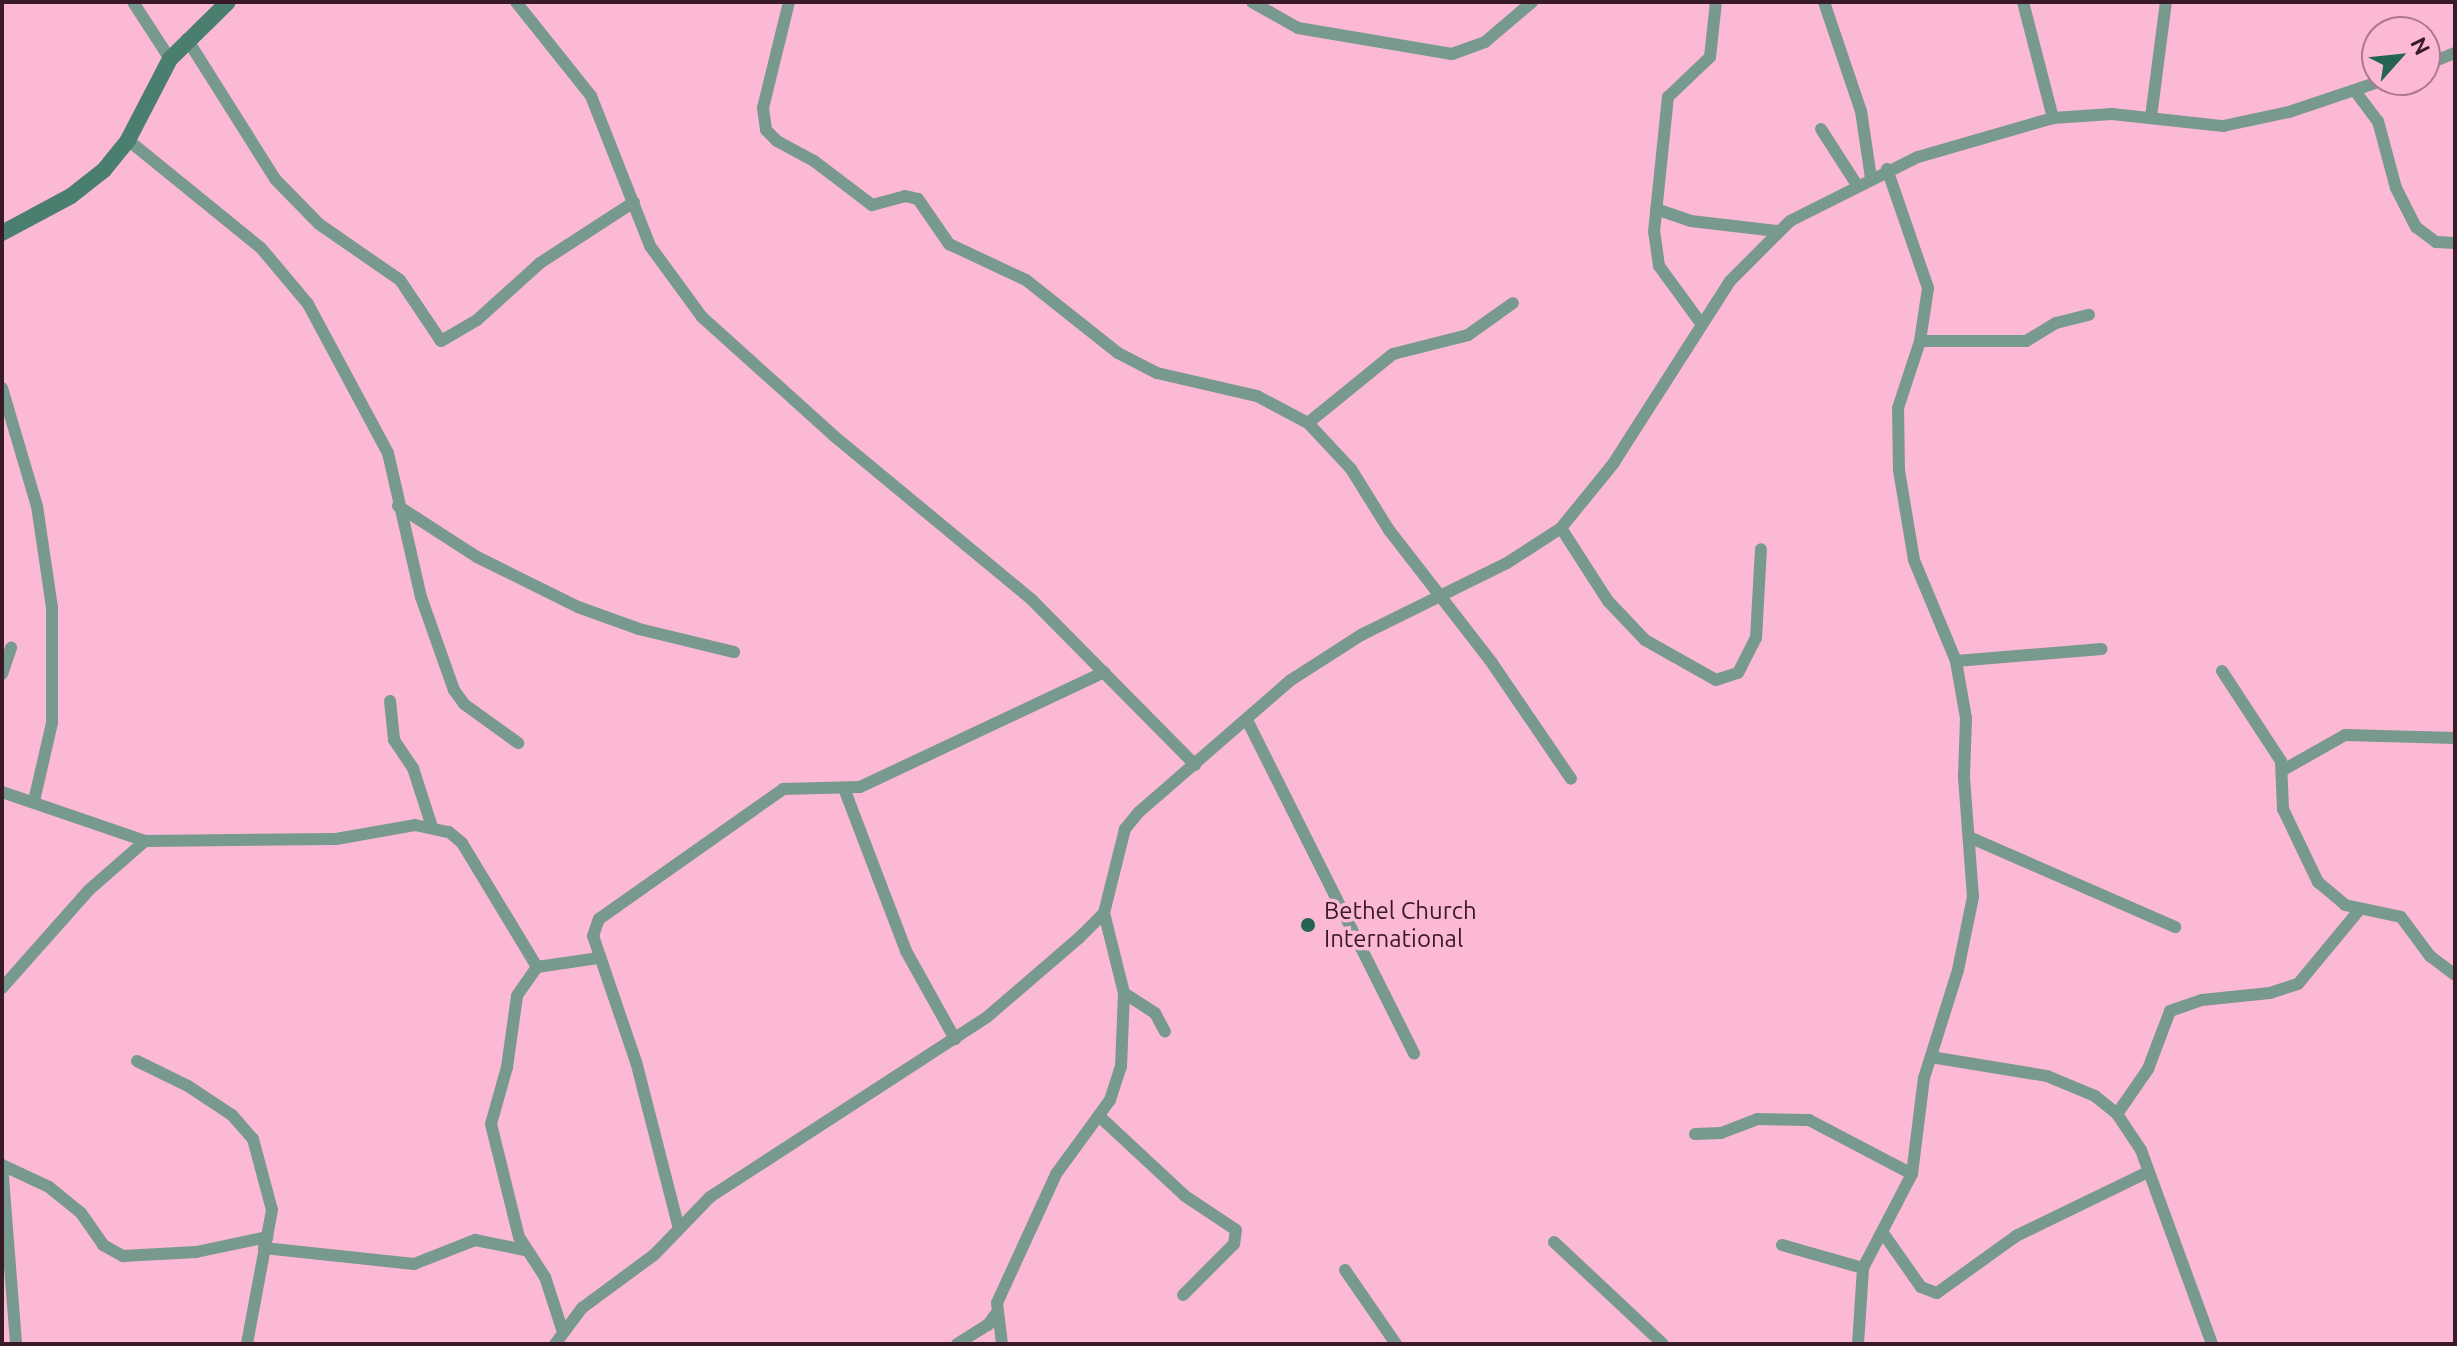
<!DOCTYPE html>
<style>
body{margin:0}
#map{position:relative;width:2457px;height:1346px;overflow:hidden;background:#fcb9d5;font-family:Ubuntu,sans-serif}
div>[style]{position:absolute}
.street>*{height:12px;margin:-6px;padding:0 6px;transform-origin:6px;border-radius:6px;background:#78998e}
.secondary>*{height:16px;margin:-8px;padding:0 8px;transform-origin:8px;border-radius:8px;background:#4a7e6e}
.dots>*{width:22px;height:22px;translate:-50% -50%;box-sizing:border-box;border:4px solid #fcb9d5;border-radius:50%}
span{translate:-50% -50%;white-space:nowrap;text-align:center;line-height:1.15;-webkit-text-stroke:7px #fcb9d5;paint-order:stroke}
.poi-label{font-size:24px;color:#391a29}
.left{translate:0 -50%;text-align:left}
.frame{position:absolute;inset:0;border:4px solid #391a29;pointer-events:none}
.north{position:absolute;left:2361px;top:16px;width:80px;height:80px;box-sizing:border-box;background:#fcb9d5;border:2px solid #ae7990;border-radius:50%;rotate:63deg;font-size:22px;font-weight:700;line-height:32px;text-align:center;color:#391a29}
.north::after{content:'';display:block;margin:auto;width:28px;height:36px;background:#236453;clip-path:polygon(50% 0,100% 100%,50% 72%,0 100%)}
</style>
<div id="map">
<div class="street">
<div style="left:133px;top:2px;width:68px;rotate:57deg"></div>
<div style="left:516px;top:2px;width:120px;rotate:51.4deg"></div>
<div style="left:591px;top:96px;width:161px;rotate:68.5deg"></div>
<div style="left:650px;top:246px;width:88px;rotate:53.8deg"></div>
<div style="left:702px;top:317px;width:178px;rotate:42deg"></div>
<div style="left:834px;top:436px;width:257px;rotate:39.6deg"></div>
<div style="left:1032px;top:600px;width:232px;rotate:45.3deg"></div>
<div style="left:789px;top:2px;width:109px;rotate:103.8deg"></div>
<div style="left:763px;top:108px;width:22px;rotate:82deg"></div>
<div style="left:766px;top:130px;width:16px;rotate:45deg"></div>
<div style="left:777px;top:141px;width:42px;rotate:28.4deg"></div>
<div style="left:814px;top:161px;width:73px;rotate:37.2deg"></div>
<div style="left:872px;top:205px;width:34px;rotate:-15deg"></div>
<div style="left:905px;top:196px;width:13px;rotate:13deg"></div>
<div style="left:918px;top:199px;width:55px;rotate:55.4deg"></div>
<div style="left:949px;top:244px;width:85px;rotate:25.1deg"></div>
<div style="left:1026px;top:280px;width:117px;rotate:38.4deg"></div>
<div style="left:1118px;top:353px;width:44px;rotate:27.1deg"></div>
<div style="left:1157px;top:373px;width:103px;rotate:13deg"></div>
<div style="left:1257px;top:396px;width:58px;rotate:27.9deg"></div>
<div style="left:1308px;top:423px;width:63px;rotate:46.9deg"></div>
<div style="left:1351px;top:469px;width:72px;rotate:58.1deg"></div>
<div style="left:1389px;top:530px;width:168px;rotate:52.2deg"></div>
<div style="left:1492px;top:663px;width:140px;rotate:55.7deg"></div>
<div style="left:1252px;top:2px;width:53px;rotate:29.5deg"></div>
<div style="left:1298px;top:28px;width:156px;rotate:9.6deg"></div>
<div style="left:1452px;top:54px;width:35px;rotate:-20deg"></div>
<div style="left:1485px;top:42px;width:62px;rotate:-40.4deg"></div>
<div style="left:1824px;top:2px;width:115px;rotate:71.3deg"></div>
<div style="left:1861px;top:111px;width:68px;rotate:81.5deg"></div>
<div style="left:2023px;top:2px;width:120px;rotate:75.5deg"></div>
<div style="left:187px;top:39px;width:165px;rotate:57.8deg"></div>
<div style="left:275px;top:179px;width:63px;rotate:45.6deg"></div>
<div style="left:319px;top:224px;width:98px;rotate:34.7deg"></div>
<div style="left:400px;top:280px;width:73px;rotate:56.1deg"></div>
<div style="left:441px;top:341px;width:42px;rotate:-30.3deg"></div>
<div style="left:477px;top:320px;width:85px;rotate:-42.1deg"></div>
<div style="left:540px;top:263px;width:112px;rotate:-33deg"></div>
<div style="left:2425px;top:65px;width:32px;rotate:-22deg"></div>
<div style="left:2355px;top:91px;width:38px;rotate:53deg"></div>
<div style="left:2378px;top:121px;width:69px;rotate:75deg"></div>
<div style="left:2396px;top:188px;width:44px;rotate:62.9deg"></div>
<div style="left:2416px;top:227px;width:25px;rotate:37deg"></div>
<div style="left:2436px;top:242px;width:19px;rotate:3deg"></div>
<div style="left:2151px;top:117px;width:116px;rotate:-82.6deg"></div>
<div style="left:1821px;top:129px;width:67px;rotate:57.3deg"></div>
<div style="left:128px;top:140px;width:171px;rotate:39.1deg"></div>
<div style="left:261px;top:248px;width:73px;rotate:50deg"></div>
<div style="left:308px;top:304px;width:169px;rotate:61.8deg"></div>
<div style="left:388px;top:453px;width:148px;rotate:77.1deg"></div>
<div style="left:421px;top:597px;width:99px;rotate:70.5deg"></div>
<div style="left:454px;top:690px;width:17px;rotate:54deg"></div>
<div style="left:464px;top:704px;width:67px;rotate:35.8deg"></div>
<div style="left:1656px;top:209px;width:37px;rotate:19deg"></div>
<div style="left:1691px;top:221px;width:86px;rotate:6.7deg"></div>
<div style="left:1700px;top:322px;width:69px;rotate:-126.2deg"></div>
<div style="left:1659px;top:266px;width:34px;rotate:-98deg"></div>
<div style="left:1654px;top:232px;width:136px;rotate:-84.1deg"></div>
<div style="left:1668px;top:97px;width:58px;rotate:-43.6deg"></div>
<div style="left:1710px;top:57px;width:55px;rotate:-83.8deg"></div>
<div style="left:1920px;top:341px;width:106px"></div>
<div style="left:2026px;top:341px;width:35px;rotate:-31deg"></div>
<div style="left:2056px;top:323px;width:34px;rotate:-14deg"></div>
<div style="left:2px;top:388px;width:123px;rotate:73.5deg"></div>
<div style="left:37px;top:506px;width:102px;rotate:81.6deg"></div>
<div style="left:52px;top:607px;width:116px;rotate:90deg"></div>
<div style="left:52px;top:723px;width:80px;rotate:103deg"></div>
<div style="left:1308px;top:423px;width:109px;rotate:-39.1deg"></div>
<div style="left:1393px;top:354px;width:77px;rotate:-14.2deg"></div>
<div style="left:1468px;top:335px;width:55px;rotate:-35.4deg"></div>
<div style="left:398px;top:506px;width:94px;rotate:32.8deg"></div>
<div style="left:477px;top:557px;width:113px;rotate:26.3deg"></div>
<div style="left:578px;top:607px;width:65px;rotate:19.8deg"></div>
<div style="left:639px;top:629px;width:98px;rotate:13.6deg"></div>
<div style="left:1561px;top:528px;width:87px;rotate:57.2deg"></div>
<div style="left:1608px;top:601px;width:54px;rotate:46.5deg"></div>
<div style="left:1645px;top:640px;width:81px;rotate:29.4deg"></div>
<div style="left:1716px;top:680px;width:23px;rotate:-18deg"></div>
<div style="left:1738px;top:673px;width:39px;rotate:-63deg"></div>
<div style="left:1756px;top:638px;width:89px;rotate:-86.8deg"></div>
<div style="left:1956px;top:661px;width:146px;rotate:-4.7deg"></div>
<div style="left:2222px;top:671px;width:108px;rotate:56.8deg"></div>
<div style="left:2281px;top:761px;width:48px;rotate:87.6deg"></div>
<div style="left:2283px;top:809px;width:81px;rotate:64.4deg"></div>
<div style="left:2318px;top:882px;width:35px;rotate:40deg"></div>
<div style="left:2345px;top:905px;width:57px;rotate:12.1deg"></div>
<div style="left:2401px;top:917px;width:49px;rotate:53.4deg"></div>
<div style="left:2430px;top:956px;width:31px;rotate:37deg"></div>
<div style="left:2px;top:674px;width:28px;rotate:-71deg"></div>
<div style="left:390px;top:701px;width:39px;rotate:84deg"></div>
<div style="left:394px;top:740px;width:34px;rotate:56deg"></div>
<div style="left:413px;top:768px;width:62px;rotate:72.1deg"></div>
<div style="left:1247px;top:720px;width:373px;rotate:63.4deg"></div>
<div style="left:2283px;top:770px;width:71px;rotate:-29.4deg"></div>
<div style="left:2345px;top:735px;width:110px;rotate:1.6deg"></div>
<div style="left:845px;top:791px;width:171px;rotate:69.1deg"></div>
<div style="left:906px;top:951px;width:101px;rotate:60.9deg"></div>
<div style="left:2px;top:792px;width:151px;rotate:18.9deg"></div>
<div style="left:145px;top:841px;width:191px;rotate:-0.6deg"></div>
<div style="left:336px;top:839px;width:80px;rotate:-10deg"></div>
<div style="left:415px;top:825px;width:35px;rotate:12deg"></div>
<div style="left:449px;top:832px;width:17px;rotate:40deg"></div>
<div style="left:462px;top:843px;width:145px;rotate:58.8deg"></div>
<div style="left:537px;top:967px;width:63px;rotate:-8.3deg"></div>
<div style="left:1969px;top:837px;width:225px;rotate:23.6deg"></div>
<div style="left:537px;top:967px;width:35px;rotate:125deg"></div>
<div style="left:517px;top:996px;width:72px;rotate:98deg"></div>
<div style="left:507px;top:1067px;width:59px;rotate:105.7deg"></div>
<div style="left:491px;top:1124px;width:116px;rotate:76.1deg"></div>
<div style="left:519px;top:1237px;width:48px;rotate:57deg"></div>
<div style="left:545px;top:1277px;width:55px;rotate:71.9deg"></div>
<div style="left:2px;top:988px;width:131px;rotate:-48.4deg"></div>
<div style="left:89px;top:890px;width:74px;rotate:-41.2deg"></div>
<div style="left:1124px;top:993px;width:37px;rotate:33deg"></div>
<div style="left:1155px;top:1013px;width:21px;rotate:62deg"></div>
<div style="left:1931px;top:1057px;width:118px;rotate:9.3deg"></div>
<div style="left:2047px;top:1076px;width:52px;rotate:22.6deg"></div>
<div style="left:2095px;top:1096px;width:28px;rotate:39deg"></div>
<div style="left:2117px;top:1114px;width:43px;rotate:56.3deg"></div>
<div style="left:2141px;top:1150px;width:207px;rotate:69.9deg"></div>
<div style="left:137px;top:1061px;width:57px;rotate:26.1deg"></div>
<div style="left:188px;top:1086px;width:53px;rotate:33.4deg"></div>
<div style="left:232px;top:1115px;width:32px;rotate:49deg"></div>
<div style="left:253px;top:1139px;width:73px;rotate:75deg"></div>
<div style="left:272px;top:1210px;width:136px;rotate:100.6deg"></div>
<div style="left:2117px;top:1114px;width:55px;rotate:-55.4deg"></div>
<div style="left:2148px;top:1069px;width:62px;rotate:-69.2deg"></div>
<div style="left:2170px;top:1011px;width:34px;rotate:-19deg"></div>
<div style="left:2202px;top:1000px;width:68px;rotate:-5.9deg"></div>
<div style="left:2270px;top:993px;width:29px;rotate:-18deg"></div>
<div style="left:2298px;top:984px;width:97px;rotate:-50.4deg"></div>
<div style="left:1099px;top:1116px;width:117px;rotate:42.9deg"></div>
<div style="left:1185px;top:1196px;width:61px;rotate:33.7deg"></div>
<div style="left:1236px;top:1230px;width:14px;rotate:98deg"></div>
<div style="left:1234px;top:1244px;width:72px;rotate:135deg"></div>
<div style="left:1695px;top:1134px;width:26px;rotate:-2deg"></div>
<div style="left:1721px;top:1133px;width:39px;rotate:-21deg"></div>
<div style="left:1757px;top:1119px;width:52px;rotate:1.1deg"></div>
<div style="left:1809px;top:1120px;width:116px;rotate:27.7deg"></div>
<div style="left:2px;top:1165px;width:52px;rotate:25.1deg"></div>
<div style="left:49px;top:1187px;width:41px;rotate:39.1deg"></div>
<div style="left:81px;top:1213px;width:39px;rotate:55deg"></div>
<div style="left:103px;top:1245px;width:23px;rotate:29deg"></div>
<div style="left:123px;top:1256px;width:73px;rotate:-3.1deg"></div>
<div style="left:196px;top:1252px;width:73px;rotate:-11.9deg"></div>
<div style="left:2px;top:1165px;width:180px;rotate:85.5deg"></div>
<div style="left:678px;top:1225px;width:168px;rotate:-104.4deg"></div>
<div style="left:636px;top:1062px;width:133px;rotate:-108.8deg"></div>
<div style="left:593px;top:936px;width:18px;rotate:-71deg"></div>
<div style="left:599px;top:919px;width:225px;rotate:-35.2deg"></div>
<div style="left:783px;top:789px;width:77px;rotate:-1.5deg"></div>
<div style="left:860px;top:787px;width:270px;rotate:-25.2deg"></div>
<div style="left:1883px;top:1233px;width:66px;rotate:54.9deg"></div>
<div style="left:1921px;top:1287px;width:17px;rotate:21deg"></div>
<div style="left:1937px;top:1293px;width:97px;rotate:-35.8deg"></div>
<div style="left:2016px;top:1236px;width:147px;rotate:-25.9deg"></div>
<div style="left:1554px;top:1242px;width:149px;rotate:43.1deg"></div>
<div style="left:1782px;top:1245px;width:84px;rotate:15.9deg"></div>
<div style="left:264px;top:1248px;width:151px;rotate:6.1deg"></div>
<div style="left:414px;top:1264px;width:66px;rotate:-21.5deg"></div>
<div style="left:475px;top:1240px;width:51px;rotate:11.3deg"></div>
<div style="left:1345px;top:1270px;width:90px;rotate:55.4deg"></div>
<div style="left:555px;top:1344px;width:45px;rotate:-53.1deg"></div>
<div style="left:582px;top:1308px;width:89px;rotate:-36.4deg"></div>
<div style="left:654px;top:1255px;width:81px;rotate:-46deg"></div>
<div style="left:710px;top:1197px;width:330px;rotate:-33deg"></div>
<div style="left:987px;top:1017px;width:121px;rotate:-40.7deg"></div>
<div style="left:1079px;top:938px;width:35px;rotate:-45deg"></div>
<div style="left:1104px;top:913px;width:87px;rotate:-76deg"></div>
<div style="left:1125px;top:829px;width:22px;rotate:-51deg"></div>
<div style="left:1139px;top:812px;width:201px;rotate:-41deg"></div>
<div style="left:1291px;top:680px;width:83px;rotate:-32.7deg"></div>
<div style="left:1361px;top:635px;width:163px;rotate:-26.3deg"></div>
<div style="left:1507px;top:563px;width:64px;rotate:-32.9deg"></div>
<div style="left:1561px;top:528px;width:82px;rotate:-50.9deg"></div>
<div style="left:1613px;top:464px;width:217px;rotate:-57.4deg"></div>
<div style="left:1730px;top:281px;width:85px;rotate:-45deg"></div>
<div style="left:1790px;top:221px;width:143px;rotate:-26.6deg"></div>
<div style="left:1918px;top:157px;width:141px;rotate:-16.1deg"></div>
<div style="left:2053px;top:118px;width:59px;rotate:-3.9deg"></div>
<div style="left:2112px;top:114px;width:112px;rotate:6.2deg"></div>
<div style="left:2223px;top:126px;width:67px;rotate:-12deg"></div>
<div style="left:2289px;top:112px;width:100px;rotate:-18.6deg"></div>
<div style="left:957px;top:1344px;width:36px;rotate:-32deg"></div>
<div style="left:988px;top:1325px;width:12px;rotate:-55deg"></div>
<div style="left:1002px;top:1344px;width:41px;rotate:-97deg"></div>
<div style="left:997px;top:1303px;width:142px;rotate:-65.4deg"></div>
<div style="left:1056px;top:1174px;width:92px;rotate:-53.9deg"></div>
<div style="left:1110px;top:1100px;width:35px;rotate:-72deg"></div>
<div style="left:1121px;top:1067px;width:74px;rotate:-87.7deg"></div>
<div style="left:1124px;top:993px;width:82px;rotate:-104deg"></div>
<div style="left:1858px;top:1344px;width:76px;rotate:-86.2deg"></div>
<div style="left:1863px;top:1268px;width:106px;rotate:-62.5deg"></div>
<div style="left:1912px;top:1174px;width:97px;rotate:-82.9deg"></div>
<div style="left:1924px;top:1078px;width:113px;rotate:-72.5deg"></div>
<div style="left:1958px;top:970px;width:75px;rotate:-78.4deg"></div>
<div style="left:1973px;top:897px;width:121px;rotate:-94.3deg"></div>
<div style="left:1964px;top:776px;width:58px;rotate:-88deg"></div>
<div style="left:1966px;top:718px;width:58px;rotate:-100deg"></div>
<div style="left:1956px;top:661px;width:109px;rotate:-112.6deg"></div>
<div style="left:1914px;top:560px;width:91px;rotate:-99.5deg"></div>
<div style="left:1899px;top:470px;width:62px;rotate:-90.9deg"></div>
<div style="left:1898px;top:408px;width:71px;rotate:-71.8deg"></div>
<div style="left:1920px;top:341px;width:54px;rotate:-81.4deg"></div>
<div style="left:1928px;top:288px;width:126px;rotate:-109deg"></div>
</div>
<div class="secondary">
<div style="left:2px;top:233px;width:78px;rotate:-28.2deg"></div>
<div style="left:71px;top:196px;width:42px;rotate:-38.2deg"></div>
<div style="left:104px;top:170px;width:38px;rotate:-51deg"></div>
<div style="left:128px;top:140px;width:91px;rotate:-62.6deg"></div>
<div style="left:170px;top:59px;width:81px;rotate:-44.5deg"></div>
</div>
<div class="dots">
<div style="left:1308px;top:925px;background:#236453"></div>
</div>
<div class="poi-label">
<span class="left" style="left:1324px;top:925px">Bethel Church<br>International</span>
</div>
<div class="frame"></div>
<div class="north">N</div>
</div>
